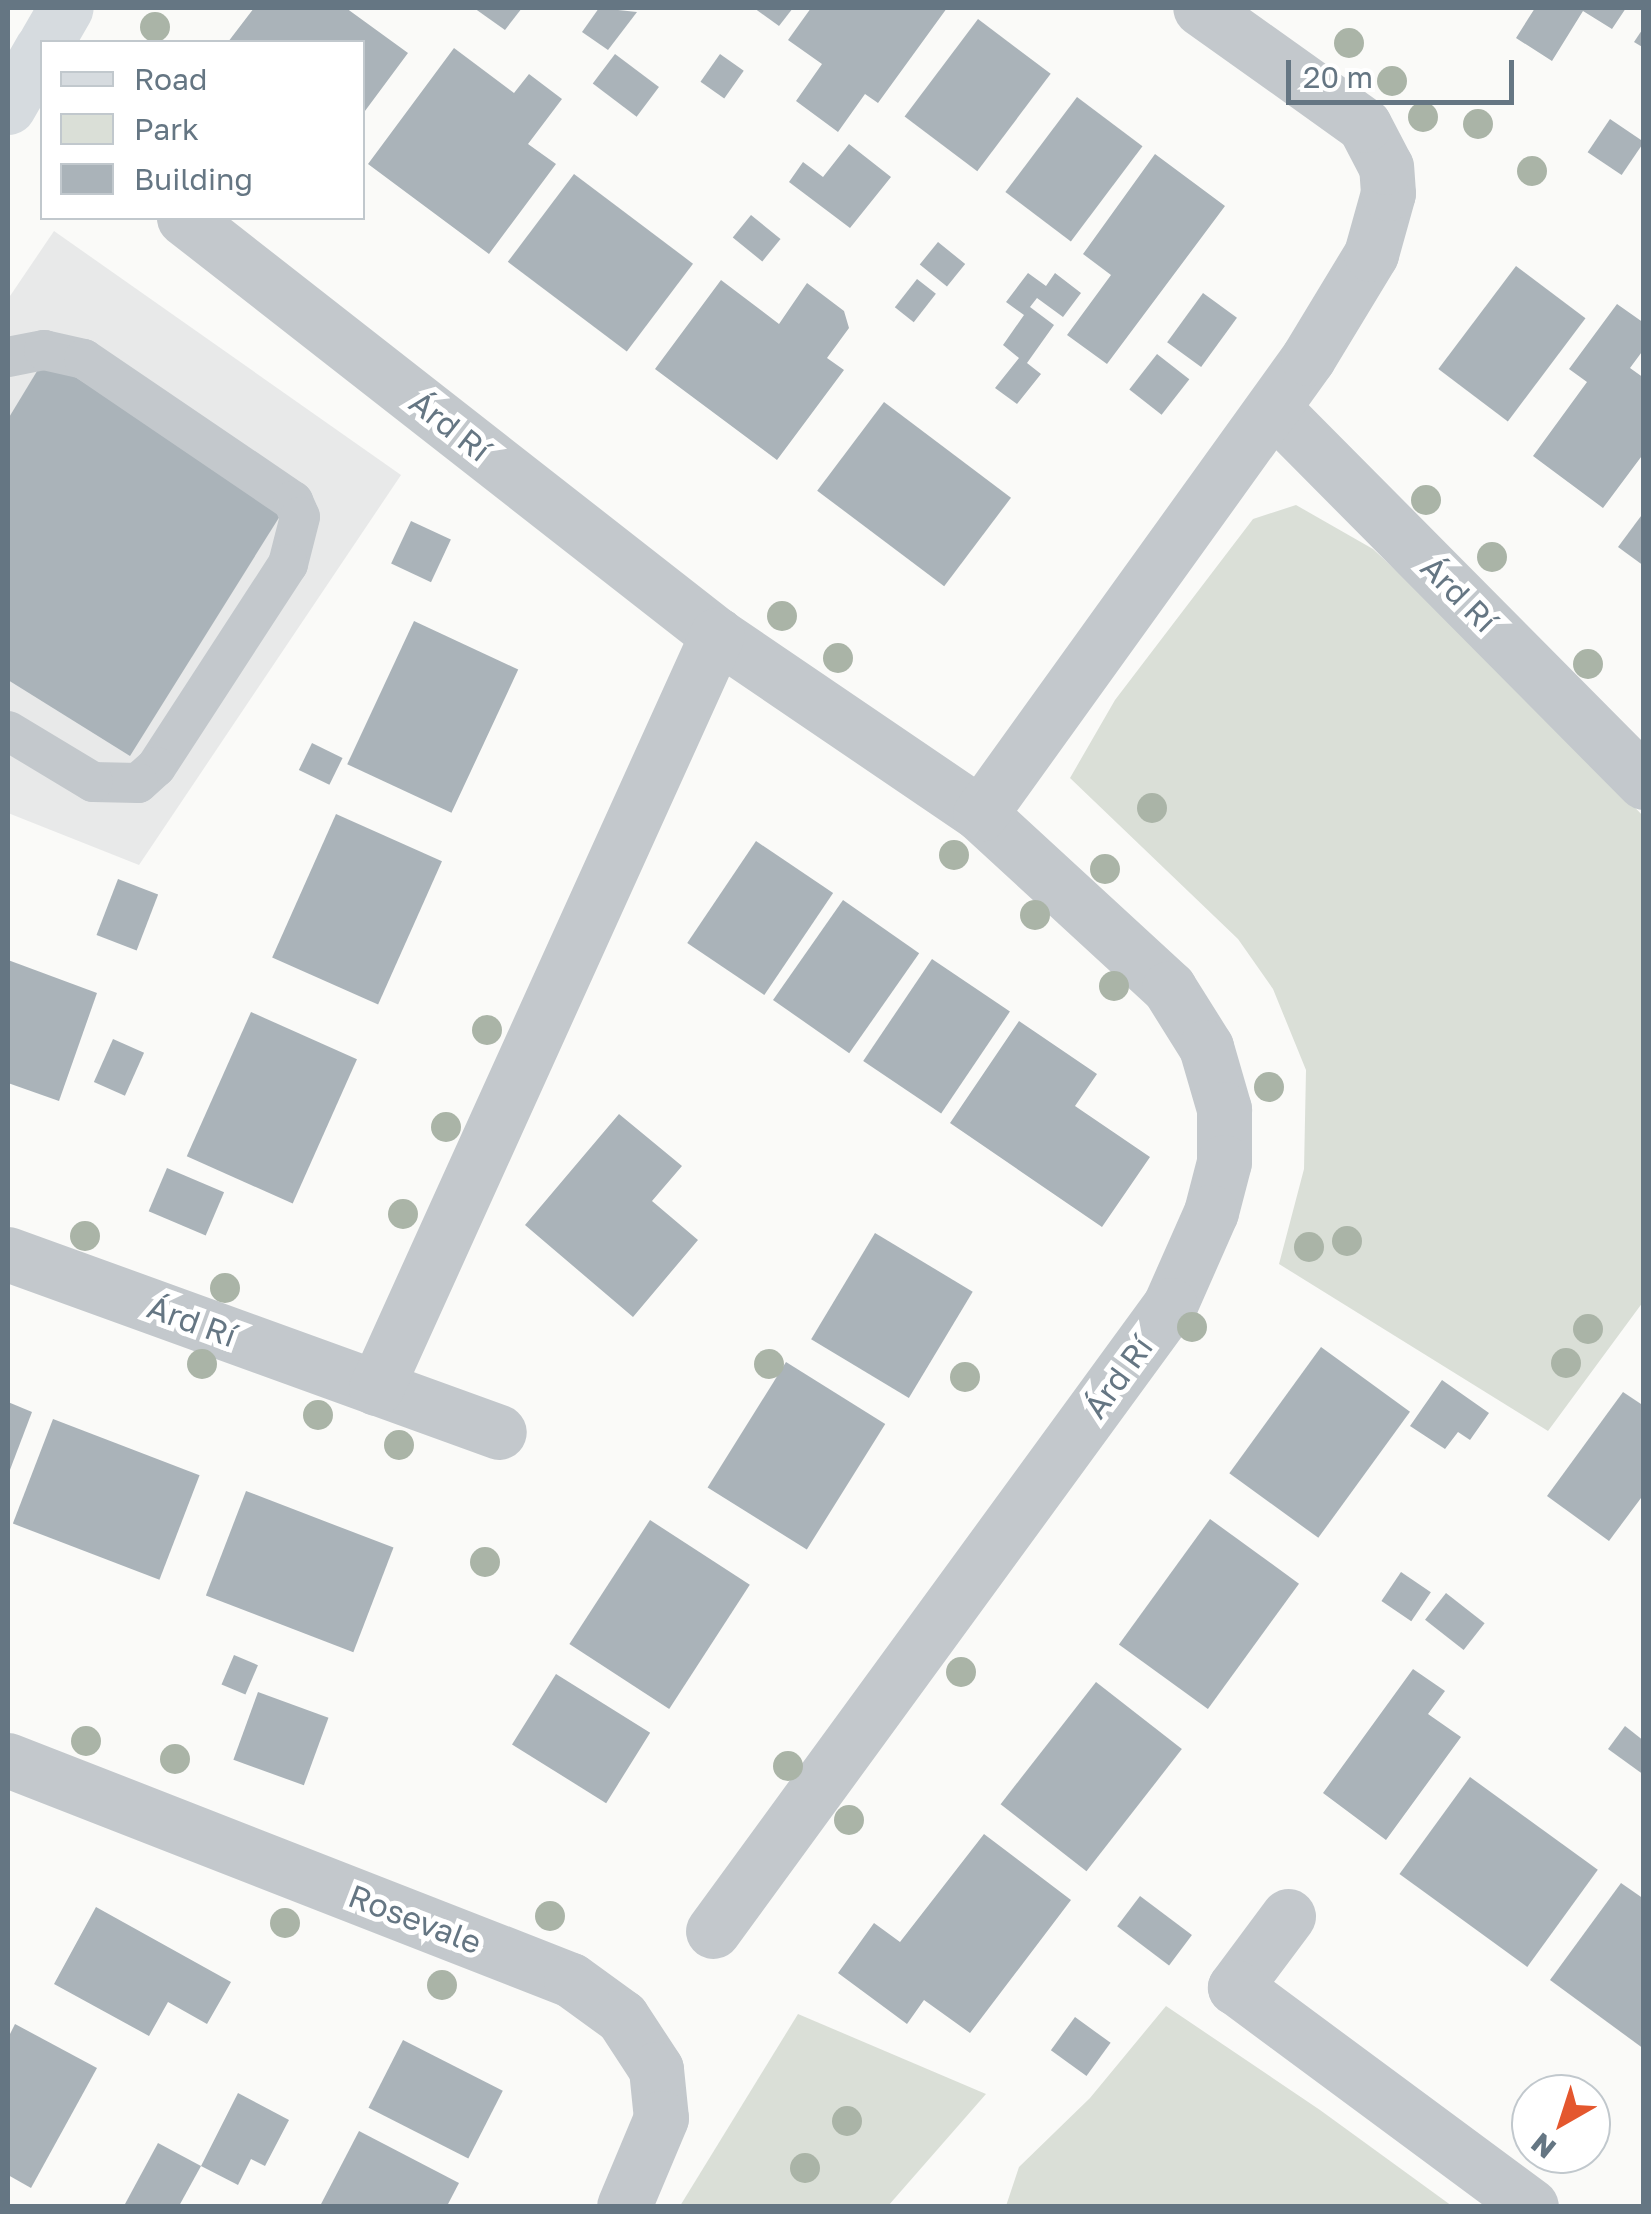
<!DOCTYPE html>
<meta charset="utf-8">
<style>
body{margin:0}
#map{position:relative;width:1651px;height:2214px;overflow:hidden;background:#fafaf8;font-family:"Golos Text",sans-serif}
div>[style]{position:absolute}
.built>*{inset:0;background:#e8e9e9}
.green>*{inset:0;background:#dadfd7}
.building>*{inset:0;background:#aab3b9;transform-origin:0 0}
.service>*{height:40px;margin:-20px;padding:0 20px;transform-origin:20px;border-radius:20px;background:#c3c8cc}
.minor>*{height:55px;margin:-27.5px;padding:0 27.5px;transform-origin:27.5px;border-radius:27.5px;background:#c3c8cc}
.secondary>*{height:55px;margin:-27.5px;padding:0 27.5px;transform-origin:27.5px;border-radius:27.5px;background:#d6dbdf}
.trees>*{width:30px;height:30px;margin:-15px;border-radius:50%;background:#aab4a7}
span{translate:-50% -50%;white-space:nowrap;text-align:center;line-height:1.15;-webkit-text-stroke:10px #fff;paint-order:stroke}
.street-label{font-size:32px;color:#657683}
.frame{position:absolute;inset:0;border:10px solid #657683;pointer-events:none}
.legend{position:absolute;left:40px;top:40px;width:325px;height:180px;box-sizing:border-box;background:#fff;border:2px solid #c1c8cd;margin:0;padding:12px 18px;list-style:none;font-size:30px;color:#657683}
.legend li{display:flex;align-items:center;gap:20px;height:50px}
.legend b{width:50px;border:2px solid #c1c8cd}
.north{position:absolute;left:1511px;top:2074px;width:100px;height:100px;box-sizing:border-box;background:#fff;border:2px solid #c1c8cd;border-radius:50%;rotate:219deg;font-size:28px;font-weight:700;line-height:40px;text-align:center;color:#657683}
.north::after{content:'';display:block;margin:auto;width:35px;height:45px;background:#e4572e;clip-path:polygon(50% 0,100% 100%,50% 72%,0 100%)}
.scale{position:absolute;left:1286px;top:60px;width:228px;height:45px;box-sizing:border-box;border:5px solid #657683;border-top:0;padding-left:12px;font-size:30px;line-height:35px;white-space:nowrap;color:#657683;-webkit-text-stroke:8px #fff;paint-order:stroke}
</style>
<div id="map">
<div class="built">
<div style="clip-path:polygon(54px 231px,401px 475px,139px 865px,8px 813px,8px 299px)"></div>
</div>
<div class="green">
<div style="clip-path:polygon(1296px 505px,1373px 549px,1519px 685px,1643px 816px,1643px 1302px,1548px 1431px,1279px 1264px,1304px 1169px,1306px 1070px,1273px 989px,1238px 939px,1070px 778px,1115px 700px,1253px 519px)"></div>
<div style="clip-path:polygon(1166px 2006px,1320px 2110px,1452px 2206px,1006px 2206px,1019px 2167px,1090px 2098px)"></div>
<div style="clip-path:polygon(798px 2014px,986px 2094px,888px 2206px,680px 2206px)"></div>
</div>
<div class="building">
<div style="clip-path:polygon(254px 8px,346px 8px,408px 53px,362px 115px,362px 42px,228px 42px)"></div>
<div style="clip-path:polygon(474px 8px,522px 8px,505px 30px)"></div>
<div style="clip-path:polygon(599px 8px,637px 12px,608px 50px,582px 32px)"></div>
<div style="clip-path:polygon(754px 8px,793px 8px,779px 26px)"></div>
<div style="clip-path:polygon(811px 8px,947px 8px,878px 103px,865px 94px,838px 132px,796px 101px,822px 64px,788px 40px)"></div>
<div style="clip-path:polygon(1535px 8px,1626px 8px,1612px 29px,1583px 11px,1552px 61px,1516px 38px)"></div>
<div style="left:978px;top:19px;width:91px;height:122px;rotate:37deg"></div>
<div style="clip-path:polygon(1644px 27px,1644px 48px,1634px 42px)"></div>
<div style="clip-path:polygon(454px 48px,514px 93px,529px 74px,562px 99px,528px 144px,556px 164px,489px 254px,368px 164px)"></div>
<div style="left:615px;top:54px;width:55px;height:37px;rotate:37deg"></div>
<div style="left:720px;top:54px;width:29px;height:34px;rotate:35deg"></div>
<div style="left:1077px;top:97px;width:82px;height:119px;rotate:37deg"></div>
<div style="left:1610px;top:119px;width:41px;height:40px;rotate:34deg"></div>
<div style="clip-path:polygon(849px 144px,891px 177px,850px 228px,789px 182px,803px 162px,823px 177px)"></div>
<div style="clip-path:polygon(1155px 154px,1225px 206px,1107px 364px,1067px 335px,1111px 275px,1083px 254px)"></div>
<div style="left:574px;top:174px;width:149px;height:110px;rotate:37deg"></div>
<div style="left:751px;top:215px;width:38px;height:29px;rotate:39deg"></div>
<div style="left:938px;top:242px;width:35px;height:29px;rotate:39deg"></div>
<div style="left:1516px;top:266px;width:87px;height:129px;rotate:37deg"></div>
<div style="clip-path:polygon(1028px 273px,1046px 286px,1055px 273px,1081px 293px,1063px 317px,1037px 298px,1030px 307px,1054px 325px,1027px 363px,1041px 374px,1017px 404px,995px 388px,1019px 358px,1003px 345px,1024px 315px,1006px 302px)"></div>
<div style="left:917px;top:279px;width:24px;height:36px;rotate:38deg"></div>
<div style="clip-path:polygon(721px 280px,779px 324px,807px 283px,844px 311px,849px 328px,827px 358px,844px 370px,777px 460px,655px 369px)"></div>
<div style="left:1203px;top:293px;width:42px;height:61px;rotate:36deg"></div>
<div style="clip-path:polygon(1617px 304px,1644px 323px,1644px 349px,1630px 368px,1644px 378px,1644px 453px,1603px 508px,1533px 456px,1587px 382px,1569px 369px)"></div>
<div style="left:1157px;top:354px;width:41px;height:45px;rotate:38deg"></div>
<div style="clip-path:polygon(45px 358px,285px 508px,130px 756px,8px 680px,8px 419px)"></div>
<div style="left:884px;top:402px;width:159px;height:111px;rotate:37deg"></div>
<div style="clip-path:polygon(1644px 512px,1644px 566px,1618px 547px)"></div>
<div style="left:411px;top:521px;width:44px;height:47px;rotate:25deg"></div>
<div style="left:414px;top:621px;width:115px;height:158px;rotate:25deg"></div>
<div style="left:312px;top:743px;width:34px;height:30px;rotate:26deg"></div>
<div style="left:336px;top:814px;width:116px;height:157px;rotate:24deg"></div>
<div style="left:756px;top:841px;width:93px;height:123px;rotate:34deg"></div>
<div style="left:118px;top:879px;width:43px;height:60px;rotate:21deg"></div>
<div style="left:843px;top:900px;width:93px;height:122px;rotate:35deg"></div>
<div style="left:932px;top:959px;width:94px;height:123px;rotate:34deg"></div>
<div style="clip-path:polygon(8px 960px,97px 993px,59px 1101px,8px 1083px)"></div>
<div style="left:251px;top:1012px;width:116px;height:158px;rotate:24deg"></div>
<div style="clip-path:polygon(1019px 1021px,1097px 1074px,1075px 1106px,1150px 1157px,1102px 1227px,950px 1123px)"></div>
<div style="left:113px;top:1039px;width:34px;height:47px;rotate:24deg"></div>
<div style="clip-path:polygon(619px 1114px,682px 1166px,652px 1201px,698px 1240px,633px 1317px,525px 1225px)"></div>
<div style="left:167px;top:1168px;width:62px;height:47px;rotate:23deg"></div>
<div style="left:875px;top:1233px;width:114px;height:124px;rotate:31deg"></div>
<div style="left:1321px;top:1347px;width:110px;height:156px;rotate:36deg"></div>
<div style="left:786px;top:1362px;width:117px;height:148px;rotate:32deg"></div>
<div style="clip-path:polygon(1442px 1380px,1489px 1413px,1470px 1440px,1458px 1432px,1445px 1449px,1410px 1426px)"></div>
<div style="clip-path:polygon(1623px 1392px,1644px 1406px,1644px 1494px,1609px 1541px,1547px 1496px)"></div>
<div style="clip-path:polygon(8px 1402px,32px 1412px,8px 1475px)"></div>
<div style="left:53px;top:1419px;width:157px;height:112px;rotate:21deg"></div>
<div style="left:246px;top:1491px;width:158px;height:112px;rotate:21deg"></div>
<div style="left:1210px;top:1519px;width:110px;height:155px;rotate:36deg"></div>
<div style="left:650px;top:1520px;width:119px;height:148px;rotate:33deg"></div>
<div style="left:1401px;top:1572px;width:36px;height:35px;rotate:34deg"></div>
<div style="left:1446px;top:1593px;width:49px;height:34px;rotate:38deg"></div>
<div style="left:234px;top:1655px;width:26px;height:32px;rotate:23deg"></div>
<div style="clip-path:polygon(1413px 1669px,1445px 1691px,1428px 1714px,1461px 1737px,1386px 1840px,1323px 1793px)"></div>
<div style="left:556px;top:1674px;width:111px;height:83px;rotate:32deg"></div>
<div style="left:1096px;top:1682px;width:109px;height:155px;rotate:38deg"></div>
<div style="left:258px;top:1692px;width:75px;height:72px;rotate:20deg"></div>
<div style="clip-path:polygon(1625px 1726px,1644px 1741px,1644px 1775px,1608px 1749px)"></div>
<div style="left:1470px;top:1777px;width:158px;height:120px;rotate:36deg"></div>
<div style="clip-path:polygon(984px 1834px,1071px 1900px,970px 2033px,924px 2000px,907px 2024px,838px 1973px,874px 1923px,900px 1942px)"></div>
<div style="clip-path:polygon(1621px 1883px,1644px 1899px,1644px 2049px,1550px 1980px)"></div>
<div style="left:1140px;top:1896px;width:65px;height:38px;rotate:37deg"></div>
<div style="clip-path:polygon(96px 1907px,231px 1982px,207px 2024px,168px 2002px,149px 2036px,54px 1984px)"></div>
<div style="left:1075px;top:2017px;width:44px;height:41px;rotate:36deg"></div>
<div style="clip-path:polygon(15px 2024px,97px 2068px,31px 2188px,8px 2175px,8px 2038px)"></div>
<div style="left:403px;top:2040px;width:112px;height:76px;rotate:27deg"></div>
<div style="clip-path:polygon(238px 2093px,289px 2120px,265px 2166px,251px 2159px,238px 2185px,201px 2166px)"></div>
<div style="clip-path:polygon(359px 2131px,459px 2183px,447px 2206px,320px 2206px)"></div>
<div style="clip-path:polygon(158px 2143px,201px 2166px,179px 2206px,130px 2206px,125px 2204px)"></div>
</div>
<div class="service">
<div style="left:8px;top:357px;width:37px;rotate:-11deg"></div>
<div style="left:44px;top:350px;width:41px;rotate:12.7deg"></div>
<div style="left:84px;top:359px;width:253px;rotate:34.2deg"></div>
<div style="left:293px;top:501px;width:17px;rotate:66deg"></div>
<div style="left:300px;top:517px;width:49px;rotate:104.3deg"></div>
<div style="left:288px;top:564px;width:242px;rotate:123deg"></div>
<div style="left:156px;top:767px;width:24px;rotate:138deg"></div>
<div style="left:138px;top:783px;width:45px;rotate:-178.7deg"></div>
<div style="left:93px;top:782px;width:99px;rotate:-149deg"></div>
</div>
<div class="minor">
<div style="left:184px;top:218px;width:677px;rotate:38.04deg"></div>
<div style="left:717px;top:635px;width:318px;rotate:34.2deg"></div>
<div style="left:980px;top:814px;width:257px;rotate:42.6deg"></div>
<div style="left:1169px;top:988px;width:70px;rotate:57.9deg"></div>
<div style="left:1206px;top:1047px;width:65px;rotate:73.8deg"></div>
<div style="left:1224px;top:1109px;width:53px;rotate:90deg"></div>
<div style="left:1224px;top:1162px;width:52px;rotate:104.6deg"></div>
<div style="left:1211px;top:1212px;width:102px;rotate:113.8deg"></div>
<div style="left:1170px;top:1305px;width:775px;rotate:126.13deg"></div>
<div style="left:1273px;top:408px;width:527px;rotate:45.23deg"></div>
<div style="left:980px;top:814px;width:562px;rotate:-54.27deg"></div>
<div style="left:1308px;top:358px;width:122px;rotate:-58.8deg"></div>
<div style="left:1371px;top:254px;width:63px;rotate:-74.4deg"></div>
<div style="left:1388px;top:193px;width:26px;rotate:-94deg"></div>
<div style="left:1386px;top:167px;width:47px;rotate:-117.6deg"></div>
<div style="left:1364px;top:125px;width:201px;rotate:-144.5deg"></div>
<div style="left:8px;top:1254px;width:522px;rotate:19.93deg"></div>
<div style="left:376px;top:1388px;width:827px;rotate:-65.64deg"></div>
<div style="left:8px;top:1760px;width:604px;rotate:21.34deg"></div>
<div style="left:571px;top:1980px;width:63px;rotate:36deg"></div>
<div style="left:622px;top:2017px;width:62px;rotate:56.8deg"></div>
<div style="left:656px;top:2069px;width:49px;rotate:84.2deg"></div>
<div style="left:661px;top:2118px;width:95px;rotate:112.8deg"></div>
<div style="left:1288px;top:1916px;width:89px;rotate:126.7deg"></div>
<div style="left:1235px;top:1987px;width:368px;rotate:36.5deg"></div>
</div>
<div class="secondary">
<div style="left:46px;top:42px;width:39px;rotate:-60deg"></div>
<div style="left:8px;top:107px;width:68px;rotate:-60deg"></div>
</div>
<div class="trees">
<div style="left:155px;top:27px"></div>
<div style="left:1349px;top:43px"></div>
<div style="left:1392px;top:81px"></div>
<div style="left:1423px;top:117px"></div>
<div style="left:1478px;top:124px"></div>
<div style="left:1532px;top:171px"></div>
<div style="left:1426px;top:500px"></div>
<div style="left:1492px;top:557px"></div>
<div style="left:782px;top:616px"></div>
<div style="left:838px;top:658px"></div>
<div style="left:1588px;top:664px"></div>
<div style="left:1152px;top:808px"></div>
<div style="left:954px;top:855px"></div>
<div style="left:1105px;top:869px"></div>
<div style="left:1035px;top:915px"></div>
<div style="left:1114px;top:986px"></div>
<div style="left:487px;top:1030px"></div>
<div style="left:1269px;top:1087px"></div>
<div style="left:446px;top:1127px"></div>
<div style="left:403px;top:1214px"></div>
<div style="left:85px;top:1236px"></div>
<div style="left:1347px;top:1241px"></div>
<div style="left:1309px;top:1247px"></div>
<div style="left:225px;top:1288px"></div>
<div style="left:1192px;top:1327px"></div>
<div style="left:1588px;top:1329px"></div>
<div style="left:1566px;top:1363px"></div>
<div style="left:202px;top:1364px"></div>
<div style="left:769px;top:1364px"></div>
<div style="left:965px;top:1377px"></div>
<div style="left:318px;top:1415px"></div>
<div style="left:399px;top:1445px"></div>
<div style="left:485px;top:1562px"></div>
<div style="left:961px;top:1672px"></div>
<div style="left:86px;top:1741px"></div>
<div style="left:175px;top:1759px"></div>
<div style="left:788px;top:1766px"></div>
<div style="left:849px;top:1820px"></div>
<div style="left:550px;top:1916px"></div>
<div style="left:285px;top:1923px"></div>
<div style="left:442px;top:1985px"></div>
<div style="left:847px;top:2121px"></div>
<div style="left:805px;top:2168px"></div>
</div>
<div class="street-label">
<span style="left:450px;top:426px;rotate:38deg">Árd Rí</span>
<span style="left:1459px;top:594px;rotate:45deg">Árd Rí</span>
<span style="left:192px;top:1321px;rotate:20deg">Árd Rí</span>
<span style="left:1118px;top:1377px;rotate:-54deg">Árd Rí</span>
<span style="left:415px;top:1919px;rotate:21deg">Rosevale</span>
</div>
<div class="frame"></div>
<ul class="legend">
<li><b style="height:12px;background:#d6dbdf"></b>Road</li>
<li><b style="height:28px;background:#dadfd7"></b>Park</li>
<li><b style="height:28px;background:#aab3b9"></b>Building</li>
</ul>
<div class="north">N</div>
<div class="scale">20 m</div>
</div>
